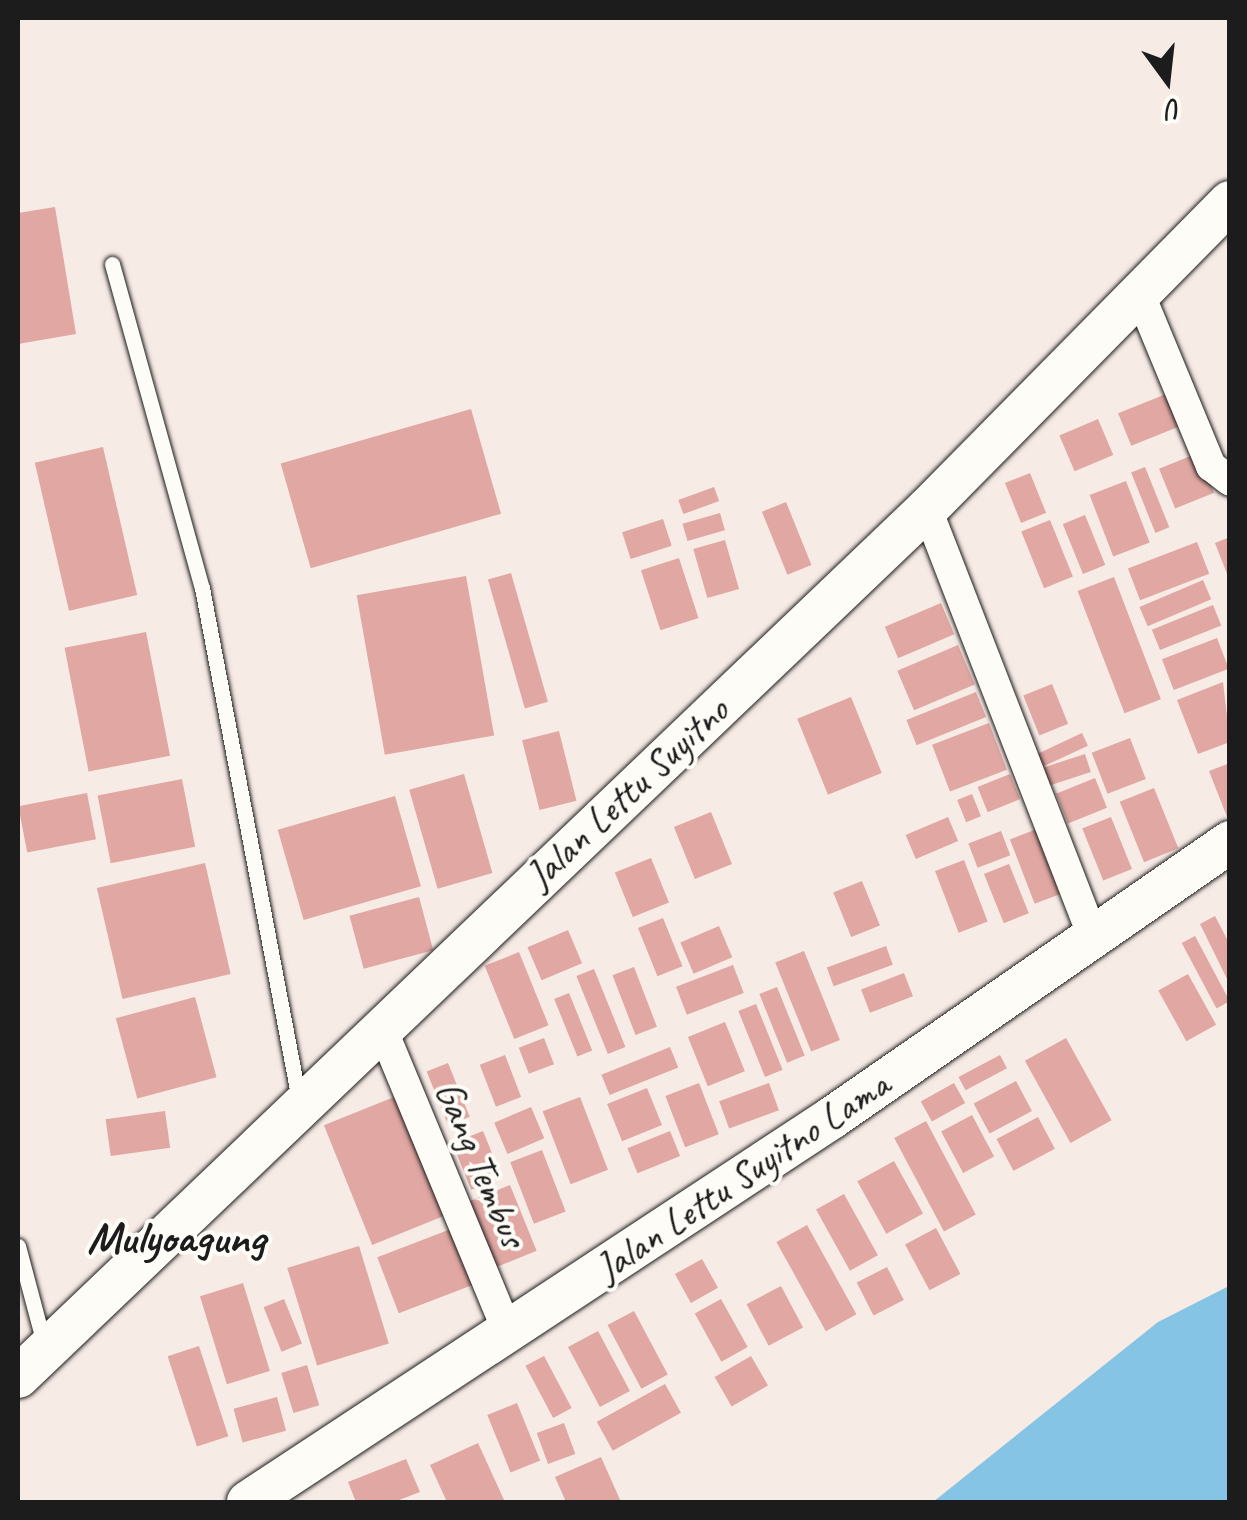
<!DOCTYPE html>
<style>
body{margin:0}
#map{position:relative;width:1247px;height:1520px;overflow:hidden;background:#f7ebe6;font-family:Caveat,sans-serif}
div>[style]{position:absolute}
.water>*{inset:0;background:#85c4e5}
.building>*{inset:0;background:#e1a7a2;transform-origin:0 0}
.roads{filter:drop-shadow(0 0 2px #1c1c1c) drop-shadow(0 0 2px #1c1c1c)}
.service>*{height:15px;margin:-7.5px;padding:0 7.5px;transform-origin:7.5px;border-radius:7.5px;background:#fdfcf7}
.minor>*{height:30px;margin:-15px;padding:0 15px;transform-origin:15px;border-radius:15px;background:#fdfcf7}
.secondary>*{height:42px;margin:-21px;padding:0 21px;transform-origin:21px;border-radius:21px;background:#fdfcf7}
span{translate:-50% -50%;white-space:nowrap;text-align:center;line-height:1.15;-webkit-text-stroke:8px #fdfcf7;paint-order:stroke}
.street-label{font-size:40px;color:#1c1c1c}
.quarter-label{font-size:45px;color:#1c1c1c;font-weight:700}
.frame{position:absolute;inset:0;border:20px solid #1c1c1c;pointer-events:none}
.north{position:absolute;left:1117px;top:30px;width:100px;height:100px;-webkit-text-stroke:8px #fdfcf7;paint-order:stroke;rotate:165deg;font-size:28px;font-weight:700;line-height:40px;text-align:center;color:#1c1c1c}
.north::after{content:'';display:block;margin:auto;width:35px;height:45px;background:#1c1c1c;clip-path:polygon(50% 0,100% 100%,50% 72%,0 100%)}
</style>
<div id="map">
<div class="water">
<div style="clip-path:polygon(1229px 1286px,1229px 1502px,933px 1502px,1158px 1322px)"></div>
</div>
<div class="building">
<div style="clip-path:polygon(55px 207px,76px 334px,18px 344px,18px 213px)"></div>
<div style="left:1171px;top:392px;width:35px;height:57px;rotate:68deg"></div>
<div style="left:471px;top:409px;width:109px;height:198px;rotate:74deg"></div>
<div style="left:1098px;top:419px;width:39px;height:42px;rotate:67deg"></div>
<div style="left:103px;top:447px;width:152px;height:70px;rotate:77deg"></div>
<div style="left:1198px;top:453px;width:43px;height:42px;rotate:68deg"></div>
<div style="left:1145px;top:467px;width:65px;height:15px;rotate:68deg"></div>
<div style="left:1030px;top:473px;width:43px;height:27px;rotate:68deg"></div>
<div style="left:1126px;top:481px;width:66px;height:39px;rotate:69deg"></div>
<div style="left:714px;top:487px;width:15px;height:38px;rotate:70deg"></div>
<div style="left:786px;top:502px;width:68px;height:26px;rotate:68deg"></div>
<div style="left:720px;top:513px;width:18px;height:39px;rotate:74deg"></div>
<div style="left:1085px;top:515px;width:54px;height:24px;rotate:68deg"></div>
<div style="left:663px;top:519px;width:28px;height:43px;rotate:72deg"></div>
<div style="left:1050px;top:520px;width:61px;height:31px;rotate:68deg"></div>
<div style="clip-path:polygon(1230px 537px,1230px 579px,1229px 579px,1215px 543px)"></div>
<div style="left:725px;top:540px;width:51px;height:33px;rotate:74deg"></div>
<div style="left:1197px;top:542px;width:34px;height:74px;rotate:69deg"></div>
<div style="left:679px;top:558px;width:63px;height:40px;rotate:72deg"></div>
<div style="left:511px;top:573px;width:134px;height:24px;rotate:74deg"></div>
<div style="left:466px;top:576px;width:162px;height:111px;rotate:80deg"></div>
<div style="left:1114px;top:577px;width:131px;height:39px;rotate:69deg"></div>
<div style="left:1203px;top:580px;width:21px;height:69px;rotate:67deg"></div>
<div style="left:941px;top:603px;width:34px;height:61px;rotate:67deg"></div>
<div style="left:1213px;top:605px;width:22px;height:66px;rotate:68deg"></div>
<div style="left:146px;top:632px;width:126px;height:83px;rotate:79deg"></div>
<div style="left:1217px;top:638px;width:33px;height:59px;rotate:69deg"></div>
<div style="left:958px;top:645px;width:43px;height:66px;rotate:67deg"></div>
<div style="clip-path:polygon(1223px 682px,1230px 742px,1198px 754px,1177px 700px)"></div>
<div style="left:1052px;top:684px;width:43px;height:31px;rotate:68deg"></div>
<div style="left:976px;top:692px;width:27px;height:75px;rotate:68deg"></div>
<div style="left:851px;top:697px;width:82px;height:58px;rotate:68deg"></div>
<div style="left:989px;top:723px;width:50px;height:61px;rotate:69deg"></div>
<div style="left:559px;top:731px;width:72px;height:38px;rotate:76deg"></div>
<div style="left:1082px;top:733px;width:14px;height:50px;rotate:65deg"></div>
<div style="left:1130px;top:738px;width:44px;height:41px;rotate:69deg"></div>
<div style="left:1085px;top:754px;width:19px;height:45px;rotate:72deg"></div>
<div style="clip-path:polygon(1230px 763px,1230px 822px,1229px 822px,1209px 771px)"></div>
<div style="left:464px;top:774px;width:103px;height:57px;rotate:74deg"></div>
<div style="left:1010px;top:774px;width:27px;height:35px;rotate:68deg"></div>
<div style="left:1095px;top:778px;width:32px;height:42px;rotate:68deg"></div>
<div style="left:182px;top:779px;width:69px;height:86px;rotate:79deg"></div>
<div style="left:1154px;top:788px;width:65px;height:37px;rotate:68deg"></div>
<div style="left:87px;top:793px;width:47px;height:70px;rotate:79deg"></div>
<div style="left:972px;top:794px;width:24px;height:16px;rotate:68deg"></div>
<div style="left:395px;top:796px;width:94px;height:122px;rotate:74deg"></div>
<div style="left:711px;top:812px;width:56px;height:40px;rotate:68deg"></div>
<div style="left:948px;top:817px;width:26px;height:46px;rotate:67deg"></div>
<div style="left:1111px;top:817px;width:56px;height:31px;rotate:68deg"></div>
<div style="left:1037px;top:829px;width:69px;height:29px;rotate:69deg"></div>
<div style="left:1001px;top:831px;width:26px;height:35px;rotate:69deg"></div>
<div style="left:651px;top:858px;width:48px;height:39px;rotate:68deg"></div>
<div style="left:964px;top:860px;width:66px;height:31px;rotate:69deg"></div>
<div style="left:205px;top:863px;width:114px;height:111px;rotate:77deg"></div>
<div style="left:1009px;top:864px;width:53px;height:27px;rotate:68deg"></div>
<div style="left:862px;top:881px;width:48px;height:31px;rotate:68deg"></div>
<div style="left:419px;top:897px;width:55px;height:72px;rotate:75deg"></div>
<div style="clip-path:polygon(1215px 916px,1230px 945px,1230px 985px,1200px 924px)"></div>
<div style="left:663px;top:918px;width:52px;height:27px;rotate:68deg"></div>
<div style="left:719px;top:926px;width:34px;height:42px;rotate:67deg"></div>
<div style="left:568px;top:930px;width:36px;height:44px;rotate:67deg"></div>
<div style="left:1195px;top:936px;width:74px;height:15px;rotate:62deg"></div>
<div style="left:886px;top:946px;width:20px;height:63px;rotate:70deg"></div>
<div style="left:804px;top:951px;width:96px;height:31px;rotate:68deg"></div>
<div style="left:519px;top:952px;width:79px;height:37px;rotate:68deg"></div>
<div style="left:733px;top:965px;width:30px;height:61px;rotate:69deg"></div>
<div style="left:634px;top:967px;width:64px;height:23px;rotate:69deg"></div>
<div style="left:594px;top:969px;width:84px;height:19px;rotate:68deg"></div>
<div style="left:904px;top:973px;width:25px;height:46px;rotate:69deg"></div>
<div style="left:1188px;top:974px;width:58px;height:34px;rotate:61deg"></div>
<div style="left:777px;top:987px;width:74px;height:19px;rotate:68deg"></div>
<div style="left:569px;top:993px;width:62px;height:16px;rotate:68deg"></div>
<div style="left:195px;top:997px;width:83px;height:82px;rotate:75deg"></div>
<div style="left:756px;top:1004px;width:71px;height:19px;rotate:68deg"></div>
<div style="left:725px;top:1022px;width:53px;height:40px;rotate:68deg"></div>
<div style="left:544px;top:1038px;width:28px;height:27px;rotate:69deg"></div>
<div style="left:1066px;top:1038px;width:94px;height:47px;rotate:61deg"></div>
<div style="left:670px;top:1047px;width:22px;height:74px;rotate:68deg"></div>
<div style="left:505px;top:1055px;width:45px;height:27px;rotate:69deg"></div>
<div style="left:1000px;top:1055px;width:15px;height:47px;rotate:62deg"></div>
<div style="left:448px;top:1063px;width:58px;height:23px;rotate:68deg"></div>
<div style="left:1016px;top:1081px;width:34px;height:48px;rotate:62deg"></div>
<div style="left:699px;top:1083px;width:55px;height:36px;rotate:69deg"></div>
<div style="left:769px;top:1083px;width:29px;height:53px;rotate:70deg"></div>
<div style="left:954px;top:1083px;width:23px;height:38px;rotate:61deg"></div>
<div style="left:647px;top:1088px;width:40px;height:43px;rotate:68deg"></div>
<div style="left:399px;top:1095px;width:129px;height:81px;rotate:68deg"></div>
<div style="left:580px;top:1097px;width:78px;height:40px;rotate:69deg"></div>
<div style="left:531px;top:1107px;width:34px;height:40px;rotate:67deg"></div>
<div style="left:165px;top:1111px;width:37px;height:60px;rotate:82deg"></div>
<div style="left:972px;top:1115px;width:47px;height:35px;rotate:62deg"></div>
<div style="left:1038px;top:1117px;width:36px;height:47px;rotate:62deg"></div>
<div style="left:926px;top:1121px;width:106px;height:36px;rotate:62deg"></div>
<div style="left:483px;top:1131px;width:50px;height:33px;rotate:68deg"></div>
<div style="left:670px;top:1131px;width:27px;height:46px;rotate:68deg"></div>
<div style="left:542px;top:1150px;width:66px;height:34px;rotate:69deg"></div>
<div style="left:894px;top:1161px;width:60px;height:42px;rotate:61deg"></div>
<div style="left:510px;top:1185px;width:71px;height:45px;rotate:68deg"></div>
<div style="left:844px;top:1194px;width:70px;height:32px;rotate:61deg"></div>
<div style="left:807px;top:1225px;width:102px;height:35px;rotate:61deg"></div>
<div style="left:936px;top:1228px;width:52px;height:35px;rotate:62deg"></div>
<div style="left:451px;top:1229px;width:60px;height:79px;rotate:69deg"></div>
<div style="left:359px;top:1246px;width:102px;height:75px;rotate:73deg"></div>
<div style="left:702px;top:1259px;width:33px;height:31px;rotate:61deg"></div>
<div style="left:887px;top:1267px;width:37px;height:34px;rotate:63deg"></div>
<div style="left:243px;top:1283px;width:92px;height:45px;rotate:73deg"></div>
<div style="left:781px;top:1286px;width:47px;height:39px;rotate:62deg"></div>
<div style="left:284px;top:1299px;width:48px;height:22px;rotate:68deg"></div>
<div style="left:721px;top:1299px;width:55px;height:30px;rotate:61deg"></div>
<div style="left:634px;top:1311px;width:72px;height:30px;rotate:62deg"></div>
<div style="left:598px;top:1331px;width:68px;height:34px;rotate:62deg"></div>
<div style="left:199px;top:1346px;width:95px;height:33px;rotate:72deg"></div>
<div style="left:544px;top:1356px;width:59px;height:21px;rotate:62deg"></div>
<div style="left:751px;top:1356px;width:34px;height:42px;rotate:60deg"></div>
<div style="left:307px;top:1365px;width:42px;height:27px;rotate:73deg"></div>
<div style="left:665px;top:1384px;width:33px;height:78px;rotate:61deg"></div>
<div style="left:277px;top:1397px;width:35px;height:45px;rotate:75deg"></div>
<div style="left:517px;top:1403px;width:62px;height:32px;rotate:68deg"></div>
<div style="left:564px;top:1423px;width:33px;height:29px;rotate:70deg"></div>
<div style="clip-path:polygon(478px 1443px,505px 1502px,447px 1502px,430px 1465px)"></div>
<div style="clip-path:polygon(601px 1457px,621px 1502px,566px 1502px,555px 1477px)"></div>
<div style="clip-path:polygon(406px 1459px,420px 1492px,394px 1502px,356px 1502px,348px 1482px)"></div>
</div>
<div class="roads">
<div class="service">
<div style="left:112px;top:264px;width:336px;rotate:74.5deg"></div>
<div style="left:202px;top:588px;width:521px;rotate:79.27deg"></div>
<div style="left:18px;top:1246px;width:101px;rotate:75.1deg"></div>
</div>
<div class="minor">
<div style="left:1138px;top:290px;width:191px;rotate:67.5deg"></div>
<div style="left:1211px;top:466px;width:24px;rotate:38deg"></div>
<div style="left:927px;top:509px;width:458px;rotate:68.8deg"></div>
<div style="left:381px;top:1026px;width:331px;rotate:67.5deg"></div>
</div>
<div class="secondary">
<div style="left:18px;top:1377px;width:1257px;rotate:-43.68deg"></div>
<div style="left:927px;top:509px;width:431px;rotate:-45.4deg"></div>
<div style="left:248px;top:1502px;width:700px;rotate:-33.35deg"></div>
<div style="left:833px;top:1117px;width:483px;rotate:-34.7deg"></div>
</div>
</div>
<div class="street-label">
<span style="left:627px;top:793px;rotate:-43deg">Jalan Lettu Suyitno</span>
<span style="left:481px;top:1164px;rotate:67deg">Gang Tembus</span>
<span style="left:742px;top:1176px;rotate:-34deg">Jalan Lettu Suyitno Lama</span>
</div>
<div class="quarter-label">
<span style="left:176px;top:1238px">Mulyoagung</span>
</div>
<div class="frame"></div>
<div class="north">U</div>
</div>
